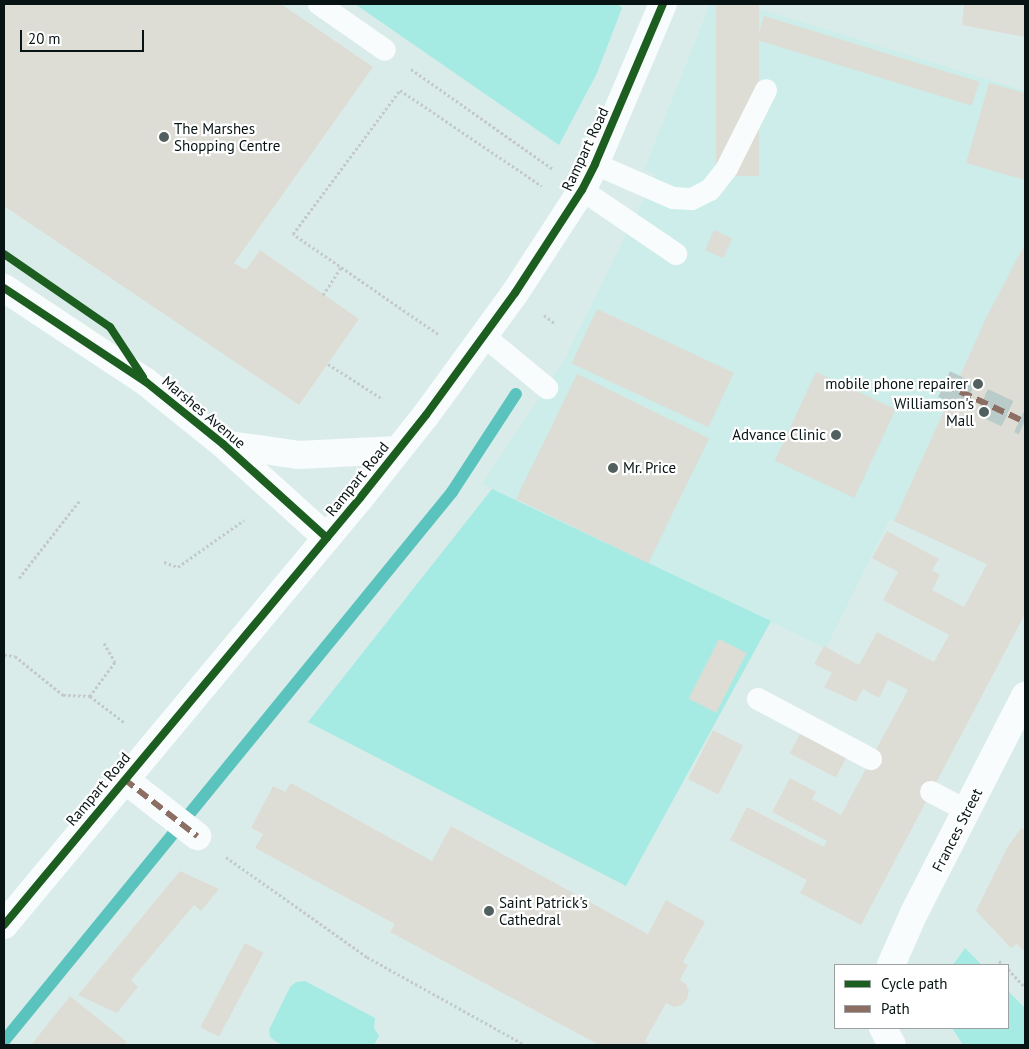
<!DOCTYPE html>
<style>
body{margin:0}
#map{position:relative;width:1029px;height:1049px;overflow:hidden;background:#daecea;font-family:"PT Sans",sans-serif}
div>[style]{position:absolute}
.built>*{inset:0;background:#ccede9}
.green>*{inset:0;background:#a6eae4}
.stream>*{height:12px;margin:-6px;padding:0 6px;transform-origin:6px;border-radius:6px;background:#5bc3bd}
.building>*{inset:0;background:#ddddd5;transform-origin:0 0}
.pedestrian-tunnel>*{height:28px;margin-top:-14px;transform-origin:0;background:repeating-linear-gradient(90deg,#baccca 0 28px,transparent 0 42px)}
.path>*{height:3px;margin-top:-1.5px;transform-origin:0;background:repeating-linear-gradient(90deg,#c4cac9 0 2.5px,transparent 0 5px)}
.service>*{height:22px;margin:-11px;padding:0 11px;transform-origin:11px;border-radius:11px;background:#f9fcfc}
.pedestrian>*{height:28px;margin:-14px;padding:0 14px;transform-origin:14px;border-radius:14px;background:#f9fcfc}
.minor>*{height:28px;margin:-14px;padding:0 14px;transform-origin:14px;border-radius:14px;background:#f9fcfc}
.secondary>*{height:28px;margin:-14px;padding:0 14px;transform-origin:14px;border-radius:14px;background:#f9fcfc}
.quiet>*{height:6px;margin-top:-3px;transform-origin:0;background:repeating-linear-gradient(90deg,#8d6e63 0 12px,transparent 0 18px)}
.cycleway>*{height:8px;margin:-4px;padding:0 4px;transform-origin:4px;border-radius:4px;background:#1b5e20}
.dots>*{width:14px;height:14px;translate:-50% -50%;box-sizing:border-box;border:2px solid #fff;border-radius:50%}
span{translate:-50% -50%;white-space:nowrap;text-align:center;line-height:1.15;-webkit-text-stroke:4.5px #fff;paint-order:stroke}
.poi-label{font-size:15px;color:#071413}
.left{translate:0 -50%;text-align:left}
.right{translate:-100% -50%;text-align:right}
.street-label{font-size:15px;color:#071413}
.frame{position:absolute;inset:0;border:5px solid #071413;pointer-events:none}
.legend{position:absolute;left:834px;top:964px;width:175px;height:65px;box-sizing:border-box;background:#fff;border:1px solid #9ca1a1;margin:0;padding:6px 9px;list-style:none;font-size:15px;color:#071413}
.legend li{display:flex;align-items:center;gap:10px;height:25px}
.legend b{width:25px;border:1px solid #9ca1a1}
.scale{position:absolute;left:20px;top:30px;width:124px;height:22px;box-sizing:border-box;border:2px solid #071413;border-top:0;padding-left:6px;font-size:15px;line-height:18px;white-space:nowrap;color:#071413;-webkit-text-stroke:4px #fff;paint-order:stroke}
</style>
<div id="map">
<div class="built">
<div style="clip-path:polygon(710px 4px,743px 4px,1025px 91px,1025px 585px,980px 561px,890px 519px,826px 648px,482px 484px,562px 364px,656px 174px,644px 170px)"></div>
</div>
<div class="green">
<div style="clip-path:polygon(355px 4px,618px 4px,622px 8px,597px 73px,559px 145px)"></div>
<div style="clip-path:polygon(492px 489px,771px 621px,626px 886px,308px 722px)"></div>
<div style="clip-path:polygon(965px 948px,982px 965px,953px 965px)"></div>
<div style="clip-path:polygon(305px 981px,375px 1018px,374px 1028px,379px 1036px,374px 1045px,283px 1045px,275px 1041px,270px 1037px,269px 1030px,290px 987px,296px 982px)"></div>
<div style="clip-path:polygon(1008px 991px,1025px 1008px,1025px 1045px,963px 1045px,952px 1028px,1008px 1028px)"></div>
</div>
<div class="stream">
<div style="left:4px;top:1041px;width:709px;rotate:-50.78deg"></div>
<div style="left:452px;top:492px;width:117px;rotate:-56.9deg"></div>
</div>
<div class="building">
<div style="clip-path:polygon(4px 4px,281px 4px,373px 67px,234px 263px,246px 270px,260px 250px,359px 319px,299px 405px,4px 206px)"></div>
<div style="left:716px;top:4px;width:43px;height:172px"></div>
<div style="clip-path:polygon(964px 4px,1025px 4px,1025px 37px,962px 25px)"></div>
<div style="left:764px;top:16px;width:225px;height:25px;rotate:17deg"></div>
<div style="clip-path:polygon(989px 83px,1025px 93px,1025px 180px,966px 163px)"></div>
<div style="left:714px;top:230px;width:20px;height:22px;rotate:24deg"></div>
<div style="clip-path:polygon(1025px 244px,1025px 614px,861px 925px,800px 893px,807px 880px,730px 840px,747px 807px,824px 847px,827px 841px,772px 812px,790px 778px,816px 792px,812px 799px,841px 815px,908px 690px,888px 680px,879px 698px,863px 689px,856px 702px,824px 687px,832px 673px,814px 664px,824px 646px,859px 665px,877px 632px,934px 662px,949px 635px,883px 600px,898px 572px,872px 558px,887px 531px,939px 559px,932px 570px,940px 575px,932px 590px,964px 607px,987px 564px,894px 521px,987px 316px)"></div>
<div style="left:597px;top:309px;width:151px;height:60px;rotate:25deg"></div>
<div style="left:816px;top:372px;width:88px;height:98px;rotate:25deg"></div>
<div style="left:577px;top:374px;width:147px;height:139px;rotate:26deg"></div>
<div style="left:719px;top:639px;width:31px;height:67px;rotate:27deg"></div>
<div style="left:713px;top:730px;width:34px;height:55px;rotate:27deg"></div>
<div style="left:801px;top:732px;width:52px;height:24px;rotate:28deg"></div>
<div style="clip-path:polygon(291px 783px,432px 861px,451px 826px,648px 934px,666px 900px,705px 922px,683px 962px,688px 965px,680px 980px,686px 984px,689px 991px,687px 999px,682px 1005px,674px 1007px,666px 1003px,645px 1041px,652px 1045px,599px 1045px,390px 932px,395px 924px,255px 848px,263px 834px,251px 828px,273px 786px,285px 792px)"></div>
<div style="clip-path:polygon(1021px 828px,1025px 830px,1025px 952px,1017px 944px,1011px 948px,976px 911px,1007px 848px)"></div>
<div style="clip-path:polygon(180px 871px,219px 889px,201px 911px,194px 905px,131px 980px,138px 987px,117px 1013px,78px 995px)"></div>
<div style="left:245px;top:943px;width:21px;height:95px;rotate:28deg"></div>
<div style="clip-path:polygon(70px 996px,127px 1042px,124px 1045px,31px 1045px)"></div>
</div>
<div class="pedestrian-tunnel">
<div style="left:944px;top:384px;width:89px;rotate:25.1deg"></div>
</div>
<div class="path">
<div style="left:411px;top:69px;width:174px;rotate:35.2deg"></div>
<div style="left:323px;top:295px;width:33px;rotate:-57deg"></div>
<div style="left:544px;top:315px;width:15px;rotate:37deg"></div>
<div style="left:438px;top:334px;width:176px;rotate:-145.4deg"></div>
<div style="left:293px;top:234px;width:179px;rotate:-53.4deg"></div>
<div style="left:400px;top:90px;width:171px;rotate:34.1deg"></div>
<div style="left:328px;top:364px;width:65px;rotate:32.5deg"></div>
<div style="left:164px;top:562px;width:15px;rotate:20deg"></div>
<div style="left:178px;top:567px;width:81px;rotate:-35.5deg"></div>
<div style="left:19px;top:578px;width:100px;rotate:-51.9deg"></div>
<div style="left:104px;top:643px;width:22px;rotate:60deg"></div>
<div style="left:115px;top:662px;width:42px;rotate:126.3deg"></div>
<div style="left:90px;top:696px;width:44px;rotate:37.6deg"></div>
<div style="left:4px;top:655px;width:11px;rotate:5deg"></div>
<div style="left:15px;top:656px;width:62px;rotate:39.1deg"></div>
<div style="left:63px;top:695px;width:27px;rotate:2deg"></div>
<div style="left:226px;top:857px;width:173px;rotate:35.3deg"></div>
<div style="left:367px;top:957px;width:181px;rotate:29.1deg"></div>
<div style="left:999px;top:961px;width:6px;rotate:39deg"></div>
<div style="left:1008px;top:969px;width:25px;rotate:47deg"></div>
</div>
<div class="service">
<div style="left:319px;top:4px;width:80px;rotate:34.9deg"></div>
<div style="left:595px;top:164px;width:85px;rotate:23.6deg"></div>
<div style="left:673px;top:198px;width:19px;rotate:3deg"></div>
<div style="left:692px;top:199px;width:20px;rotate:-27deg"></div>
<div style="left:710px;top:190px;width:28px;rotate:-52deg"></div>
<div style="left:727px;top:168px;width:87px;rotate:-63.4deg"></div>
<div style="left:582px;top:190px;width:114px;rotate:34.2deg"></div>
<div style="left:484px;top:336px;width:82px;rotate:39.5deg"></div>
<div style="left:758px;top:699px;width:128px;rotate:28deg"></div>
<div style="left:931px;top:792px;width:42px;rotate:27.2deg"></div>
</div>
<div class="pedestrian">
<div style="left:124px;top:779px;width:93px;rotate:38deg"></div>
</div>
<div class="minor">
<div style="left:4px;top:288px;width:170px;rotate:33.5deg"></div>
<div style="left:146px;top:382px;width:99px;rotate:38.8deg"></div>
<div style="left:223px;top:444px;width:140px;rotate:42.1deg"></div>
<div style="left:223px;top:444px;width:76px;rotate:8.3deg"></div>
<div style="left:298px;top:455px;width:100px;rotate:-2.9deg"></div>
<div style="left:4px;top:925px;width:556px;rotate:-50.18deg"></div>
<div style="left:360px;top:498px;width:106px;rotate:-51.5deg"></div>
<div style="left:426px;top:415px;width:151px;rotate:-53.9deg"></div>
<div style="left:515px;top:293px;width:123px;rotate:-57deg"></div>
<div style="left:582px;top:190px;width:29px;rotate:-63deg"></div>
<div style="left:595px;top:164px;width:174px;rotate:-67deg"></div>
</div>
<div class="secondary">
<div style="left:891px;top:965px;width:57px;rotate:-66.1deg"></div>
<div style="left:914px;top:913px;width:244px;rotate:-62.9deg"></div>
<div style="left:883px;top:1028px;width:19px;rotate:62deg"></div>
</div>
<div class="quiet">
<div style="left:944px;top:384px;width:89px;rotate:25.1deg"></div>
<div style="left:124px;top:779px;width:93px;rotate:38deg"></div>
</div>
<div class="cycleway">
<div style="left:4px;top:254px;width:129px;rotate:34.6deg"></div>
<div style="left:110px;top:327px;width:60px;rotate:56.6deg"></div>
<div style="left:4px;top:288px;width:170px;rotate:33.5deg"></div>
<div style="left:146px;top:382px;width:99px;rotate:38.8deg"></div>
<div style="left:223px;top:444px;width:140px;rotate:42.1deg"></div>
<div style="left:4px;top:925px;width:556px;rotate:-50.18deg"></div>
<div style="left:360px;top:498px;width:106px;rotate:-51.5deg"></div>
<div style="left:426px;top:415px;width:151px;rotate:-53.9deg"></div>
<div style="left:515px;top:293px;width:123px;rotate:-57deg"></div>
<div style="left:582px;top:190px;width:29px;rotate:-63deg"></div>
<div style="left:595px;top:164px;width:174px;rotate:-67deg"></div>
</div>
<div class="dots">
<div style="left:164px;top:137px;background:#51605e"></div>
<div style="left:978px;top:384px;background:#51605e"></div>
<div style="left:984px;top:412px;background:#51605e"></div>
<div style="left:836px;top:435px;background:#51605e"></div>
<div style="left:613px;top:468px;background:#51605e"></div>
<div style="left:489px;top:911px;background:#51605e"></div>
</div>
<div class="poi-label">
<span class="left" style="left:174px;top:137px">The Marshes<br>Shopping Centre</span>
<span class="right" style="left:968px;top:384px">mobile phone repairer</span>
<span class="right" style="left:974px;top:412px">Williamson's<br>Mall</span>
<span class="right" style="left:826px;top:435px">Advance Clinic</span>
<span class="left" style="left:623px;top:468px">Mr. Price</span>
<span class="left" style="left:499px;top:911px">Saint Patrick's<br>Cathedral</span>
</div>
<div class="street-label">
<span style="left:585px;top:149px;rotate:-65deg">Rampart Road</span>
<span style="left:204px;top:412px;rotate:40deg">Marshes Avenue</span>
<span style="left:357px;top:479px;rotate:-51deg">Rampart Road</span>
<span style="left:98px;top:789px;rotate:-50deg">Rampart Road</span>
<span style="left:957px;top:830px;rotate:-63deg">Frances Street</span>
</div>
<div class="frame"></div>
<ul class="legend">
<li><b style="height:6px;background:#1b5e20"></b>Cycle path</li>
<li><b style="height:6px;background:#8d6e63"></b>Path</li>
</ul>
<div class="scale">20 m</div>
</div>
